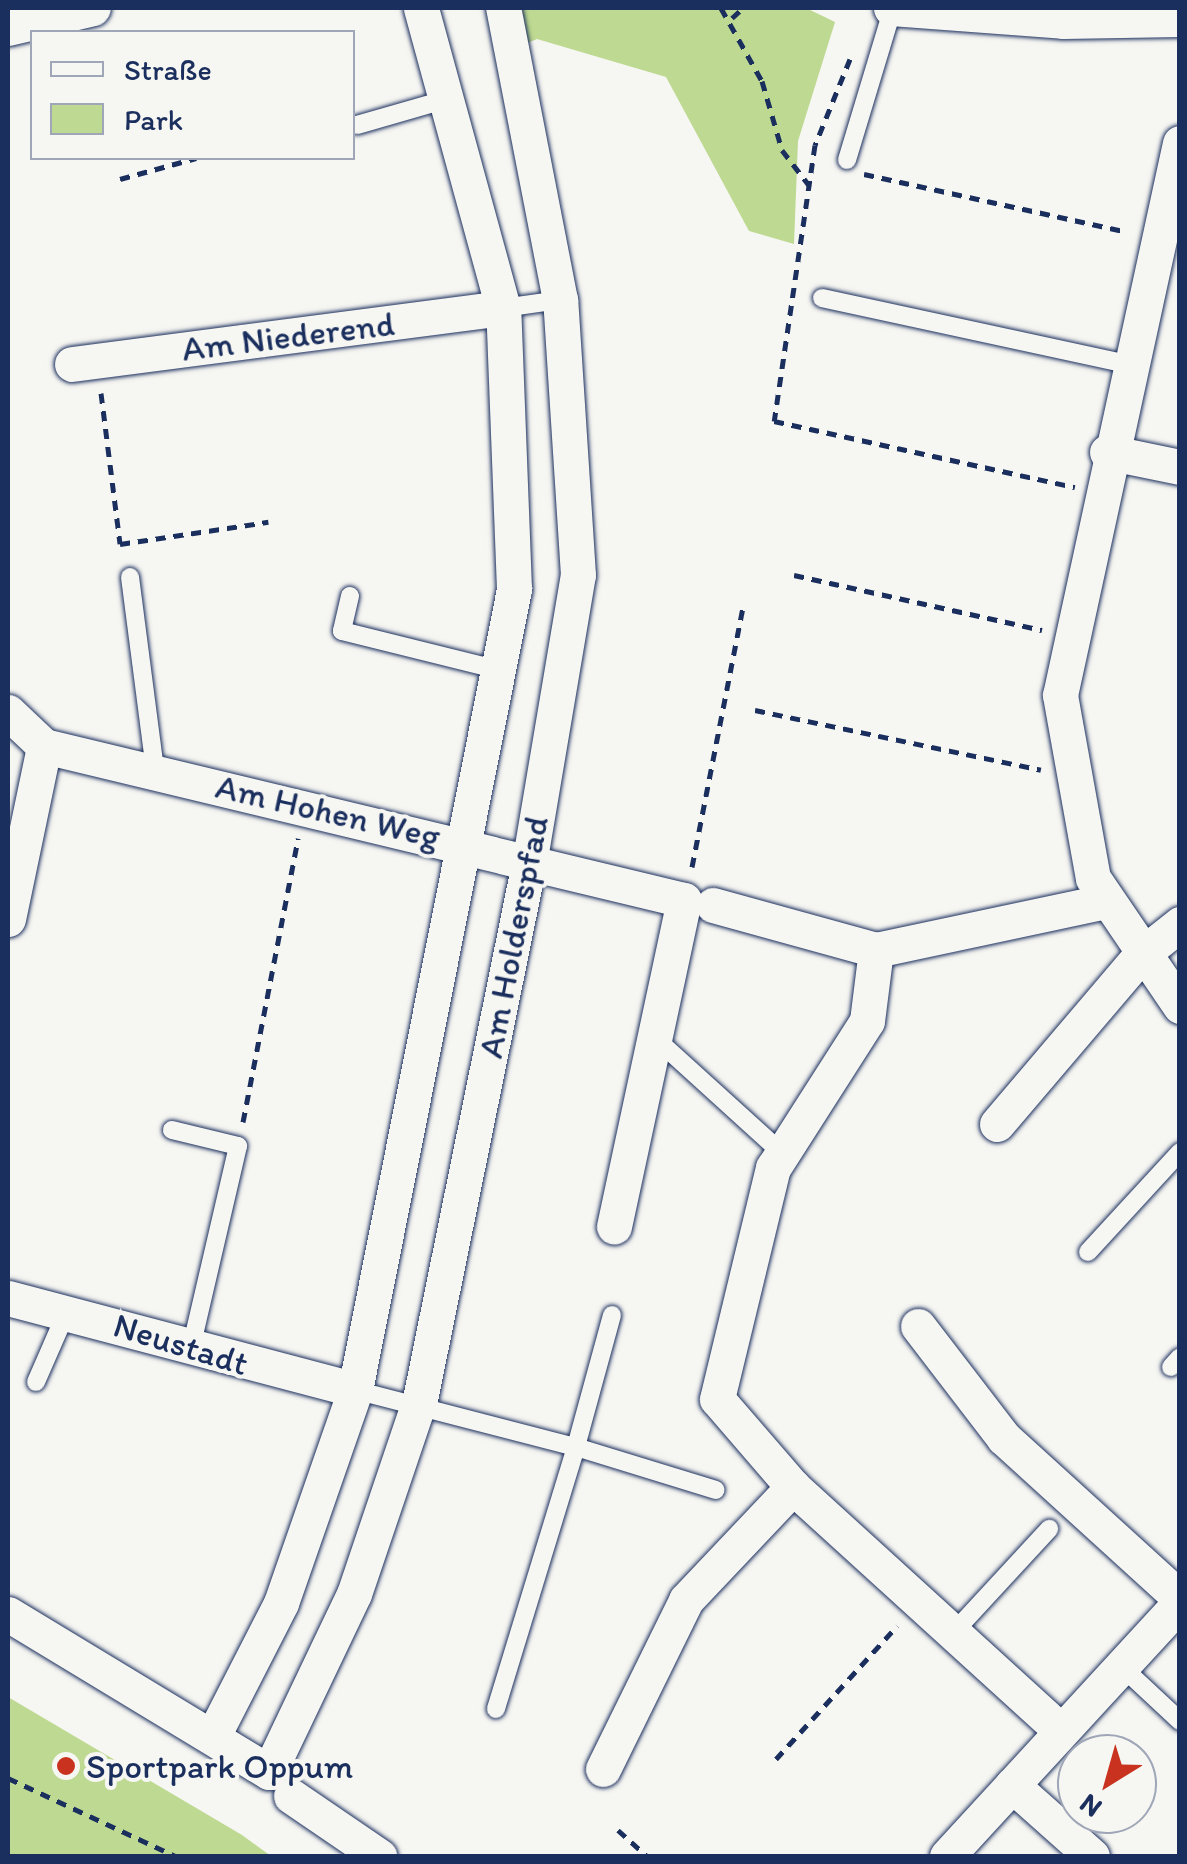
<!DOCTYPE html>
<meta charset="utf-8">
<style>
body{margin:0}
#map{position:relative;width:1187px;height:1864px;overflow:hidden;background:#f6f6f2;font-family:Itim,sans-serif}
div>[style]{position:absolute}
.green>*{inset:0;background:#bed991}
.path>*{height:5px;margin-top:-2.5px;transform-origin:0;background:repeating-linear-gradient(90deg,#1b2f5e 0 10px,transparent 0 18px)}
.roads{filter:drop-shadow(0 0 2px #1b2f5e) drop-shadow(0 0 2px #1b2f5e)}
.lane>*{height:18px;margin:-9px;padding:0 9px;transform-origin:9px;border-radius:9px;background:#f6f6f2}
.street>*{height:35px;margin:-17.5px;padding:0 17.5px;transform-origin:17.5px;border-radius:17.5px;background:#f6f6f2}
.dots>*{width:28px;height:28px;translate:-50% -50%;box-sizing:border-box;border:5px solid #f6f6f2;border-radius:50%}
span{translate:-50% -50%;white-space:nowrap;text-align:center;line-height:1.15;-webkit-text-stroke:8px #f6f6f2;paint-order:stroke}
.street-label{font-size:35px;color:#1b2f5e}
.poi-label{font-size:35px;color:#1b2f5e}
.left{translate:0 -50%;text-align:left}
.frame{position:absolute;inset:0;border:10px solid #1b2f5e;pointer-events:none}
.legend{position:absolute;left:30px;top:30px;width:325px;height:130px;box-sizing:border-box;background:#f6f6f2;border:2px solid #9ea6b7;margin:0;padding:12px 18px;list-style:none;font-size:30px;color:#1b2f5e}
.legend li{display:flex;align-items:center;gap:20px;height:50px}
.legend b{width:50px;border:2px solid #9ea6b7}
.north{position:absolute;left:1057px;top:1734px;width:100px;height:100px;box-sizing:border-box;background:#f6f6f2;border:2px solid #9ea6b7;border-radius:50%;rotate:217deg;font-size:28px;font-weight:700;line-height:40px;text-align:center;color:#1b2f5e}
.north::after{content:'';display:block;margin:auto;width:35px;height:45px;background:#c8321e;clip-path:polygon(50% 0,100% 100%,50% 72%,0 100%)}
</style>
<div id="map">
<div class="green">
<div style="clip-path:polygon(507px 8px,806px 8px,835px 22px,798px 141px,794px 244px,749px 231px,666px 77px,537px 39px,518px 47px)"></div>
<div style="clip-path:polygon(8px 1697px,242px 1835px,271px 1856px,8px 1856px)"></div>
</div>
<div class="path">
<div style="left:721px;top:8px;width:84px;rotate:60.7deg"></div>
<div style="left:762px;top:81px;width:72px;rotate:73.8deg"></div>
<div style="left:782px;top:150px;width:44px;rotate:52.4deg"></div>
<div style="left:732px;top:18px;width:15px;rotate:-42deg"></div>
<div style="left:850px;top:59px;width:93px;rotate:112.1deg"></div>
<div style="left:815px;top:145px;width:279px;rotate:98.4deg"></div>
<div style="left:774px;top:421px;width:308px;rotate:12.4deg"></div>
<div style="left:864px;top:174px;width:269px;rotate:12.4deg"></div>
<div style="left:120px;top:179px;width:79px;rotate:-15.4deg"></div>
<div style="left:101px;top:393px;width:152px;rotate:82.8deg"></div>
<div style="left:120px;top:544px;width:150px;rotate:-8.5deg"></div>
<div style="left:794px;top:575px;width:254px;rotate:12.5deg"></div>
<div style="left:755px;top:710px;width:292px;rotate:11.8deg"></div>
<div style="left:692px;top:867px;width:264px;rotate:-78.9deg"></div>
<div style="left:243px;top:1122px;width:289px;rotate:-79deg"></div>
<div style="left:776px;top:1759px;width:180px;rotate:-47.7deg"></div>
<div style="left:8px;top:1778px;width:184px;rotate:25deg"></div>
<div style="left:618px;top:1830px;width:39px;rotate:42deg"></div>
</div>
<div class="roads">
<div class="lane">
<div style="left:357px;top:125px;width:91px;rotate:-16deg"></div>
<div style="left:847px;top:160px;width:159px;rotate:-73.2deg"></div>
<div style="left:822px;top:298px;width:312px;rotate:12.2deg"></div>
<div style="left:503px;top:308px;width:58px;rotate:-8deg"></div>
<div style="left:130px;top:577px;width:195px;rotate:82.6deg"></div>
<div style="left:350px;top:596px;width:36px;rotate:103deg"></div>
<div style="left:342px;top:631px;width:163px;rotate:13.9deg"></div>
<div style="left:654px;top:1037px;width:173px;rotate:42.2deg"></div>
<div style="left:172px;top:1130px;width:68px;rotate:13.6deg"></div>
<div style="left:238px;top:1146px;width:212px;rotate:103.1deg"></div>
<div style="left:1088px;top:1252px;width:136px;rotate:-47.4deg"></div>
<div style="left:612px;top:1315px;width:137px;rotate:105.3deg"></div>
<div style="left:576px;top:1447px;width:146px;rotate:17.1deg"></div>
<div style="left:1171px;top:1367px;width:13px;rotate:-48deg"></div>
<div style="left:36px;top:1382px;width:77px;rotate:-66.4deg"></div>
<div style="left:355px;top:1390px;width:228px;rotate:14.5deg"></div>
<div style="left:576px;top:1447px;width:274px;rotate:107deg"></div>
<div style="left:953px;top:1633px;width:142px;rotate:-47.3deg"></div>
<div style="left:1121px;top:1666px;width:81px;rotate:43deg"></div>
</div>
<div class="street">
<div style="left:891px;top:8px;width:172px;rotate:4.3deg"></div>
<div style="left:1063px;top:21px;width:117px;rotate:-1deg"></div>
<div style="left:8px;top:28px;width:87px;rotate:-13.2deg"></div>
<div style="left:1180px;top:143px;width:565px;rotate:102.26deg"></div>
<div style="left:1060px;top:695px;width:186px;rotate:79.8deg"></div>
<div style="left:1093px;top:878px;width:155px;rotate:55.8deg"></div>
<div style="left:72px;top:364px;width:435px;rotate:-7.4deg"></div>
<div style="left:1107px;top:452px;width:75px;rotate:11.6deg"></div>
<div style="left:8px;top:712px;width:50px;rotate:43.4deg"></div>
<div style="left:44px;top:746px;width:658px;rotate:13.53deg"></div>
<div style="left:684px;top:900px;width:334px;rotate:102.1deg"></div>
<div style="left:713px;top:905px;width:169px;rotate:15.4deg"></div>
<div style="left:8px;top:919px;width:177px;rotate:-78.2deg"></div>
<div style="left:997px;top:1124px;width:222px;rotate:-49.6deg"></div>
<div style="left:1141px;top:955px;width:50px;rotate:-38.5deg"></div>
<div style="left:8px;top:1298px;width:359px;rotate:14.8deg"></div>
<div style="left:918px;top:1326px;width:141px;rotate:52.5deg"></div>
<div style="left:1004px;top:1438px;width:238px;rotate:42.3deg"></div>
<div style="left:793px;top:1487px;width:116px;rotate:-130.8deg"></div>
<div style="left:717px;top:1399px;width:238px;rotate:-76.4deg"></div>
<div style="left:773px;top:1168px;width:174px;rotate:-57.4deg"></div>
<div style="left:867px;top:1021px;width:72px;rotate:-82.8deg"></div>
<div style="left:876px;top:950px;width:235px;rotate:-12deg"></div>
<div style="left:8px;top:1614px;width:305px;rotate:31.2deg"></div>
<div style="left:269px;top:1772px;width:197px;rotate:-64.5deg"></div>
<div style="left:354px;top:1594px;width:206px;rotate:-71.3deg"></div>
<div style="left:420px;top:1399px;width:552px;rotate:-78.51deg"></div>
<div style="left:530px;top:858px;width:287px;rotate:-80.4deg"></div>
<div style="left:578px;top:575px;width:276px;rotate:-93.7deg"></div>
<div style="left:560px;top:300px;width:298px;rotate:-101deg"></div>
<div style="left:215px;top:1732px;width:145px;rotate:-62.9deg"></div>
<div style="left:281px;top:1603px;width:225px;rotate:-70.8deg"></div>
<div style="left:355px;top:1390px;width:817px;rotate:-78.77deg"></div>
<div style="left:514px;top:589px;width:281px;rotate:-92.2deg"></div>
<div style="left:503px;top:308px;width:311px;rotate:-105.3deg"></div>
<div style="left:603px;top:1769px;width:188px;rotate:-63.8deg"></div>
<div style="left:686px;top:1600px;width:156px;rotate:-46.6deg"></div>
<div style="left:793px;top:1487px;width:362px;rotate:42.3deg"></div>
<div style="left:1012px;top:1785px;width:107px;rotate:41.6deg"></div>
<div style="left:291px;top:1796px;width:107px;rotate:34.3deg"></div>
<div style="left:947px;top:1856px;width:344px;rotate:-47.4deg"></div>
</div>
</div>
<div class="dots">
<div style="left:66px;top:1766px;background:#c8321e"></div>
</div>
<div class="street-label">
<span style="left:288px;top:336px;rotate:-7deg">Am Niederend</span>
<span style="left:328px;top:811px;rotate:13deg">Am Hohen Weg</span>
<span style="left:513px;top:937px;rotate:-79deg">Am Holderspfad</span>
<span style="left:181px;top:1344px;rotate:17deg">Neustadt</span>
</div>
<div class="poi-label">
<span class="left" style="left:86px;top:1766px">Sportpark Oppum</span>
</div>
<div class="frame"></div>
<ul class="legend">
<li><b style="height:12px;background:#f6f6f2"></b>Straße</li>
<li><b style="height:28px;background:#bed991"></b>Park</li>
</ul>
<div class="north">N</div>
</div>
